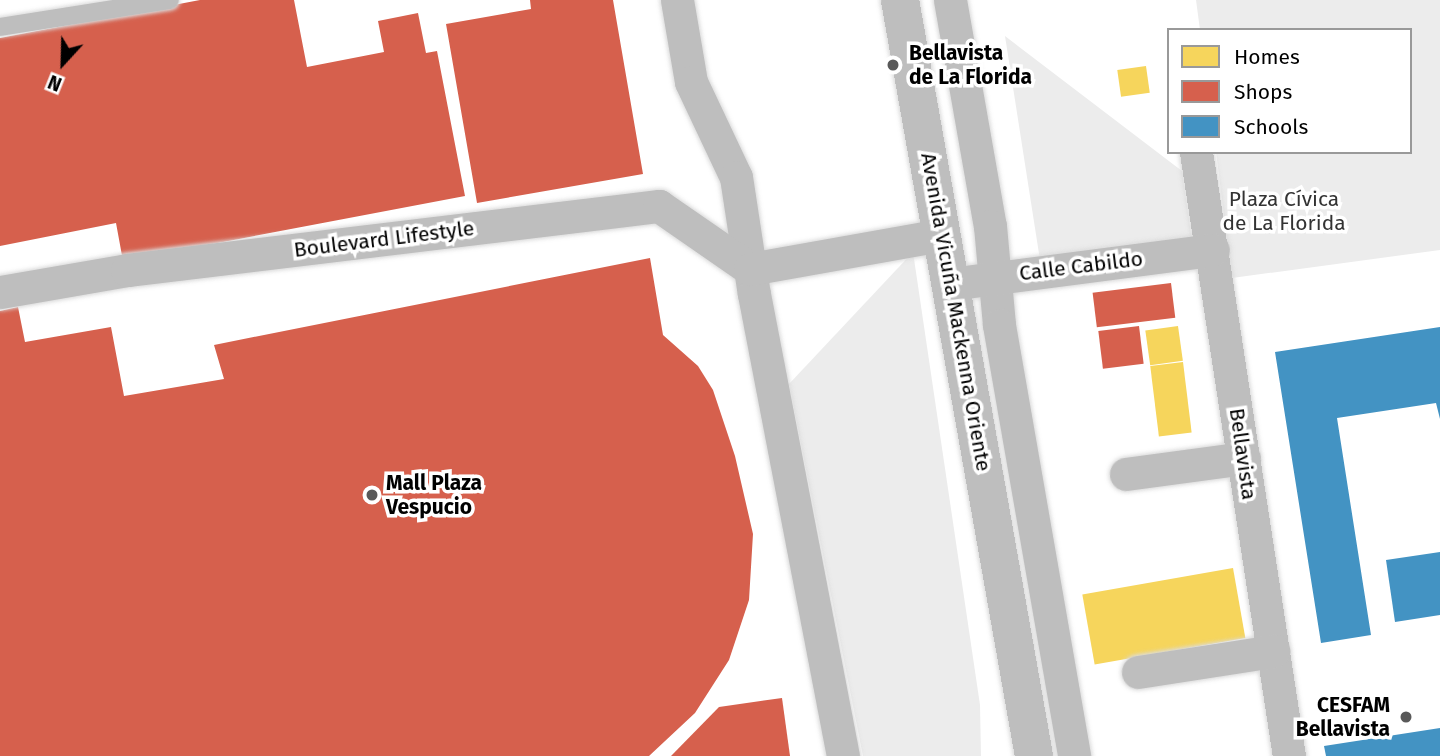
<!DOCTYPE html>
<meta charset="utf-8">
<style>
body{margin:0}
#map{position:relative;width:1440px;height:756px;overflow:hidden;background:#fff;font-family:"Fira Sans",sans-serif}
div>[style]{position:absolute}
.green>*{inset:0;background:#ececec}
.homes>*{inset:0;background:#f6d55c;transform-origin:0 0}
.shops>*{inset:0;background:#d6604d;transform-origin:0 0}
.schools>*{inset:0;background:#4393c3}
.roads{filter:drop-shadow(0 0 2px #dbdbdb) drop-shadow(0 0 2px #dbdbdb)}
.lane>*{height:18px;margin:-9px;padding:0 9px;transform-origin:9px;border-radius:9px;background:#bebebe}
.street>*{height:33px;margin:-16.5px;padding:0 16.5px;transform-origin:16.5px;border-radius:16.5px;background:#bebebe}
.primary>*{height:38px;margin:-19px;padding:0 19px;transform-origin:19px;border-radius:19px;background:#bebebe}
.dots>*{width:19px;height:19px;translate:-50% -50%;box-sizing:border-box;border:4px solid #fff;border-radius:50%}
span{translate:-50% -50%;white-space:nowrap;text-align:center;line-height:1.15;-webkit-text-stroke:7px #fff;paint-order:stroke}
.poi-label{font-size:21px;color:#000;font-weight:700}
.left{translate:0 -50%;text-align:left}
.right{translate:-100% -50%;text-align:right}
.park-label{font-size:21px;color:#333}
.street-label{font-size:21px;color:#000}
.legend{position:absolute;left:1167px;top:28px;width:245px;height:126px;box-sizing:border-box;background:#fff;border:2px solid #999;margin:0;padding:9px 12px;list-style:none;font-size:21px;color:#000}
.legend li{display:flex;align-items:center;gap:14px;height:35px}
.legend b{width:35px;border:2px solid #999}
.north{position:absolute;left:28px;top:28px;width:70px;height:70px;-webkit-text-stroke:5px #fff;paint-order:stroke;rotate:202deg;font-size:19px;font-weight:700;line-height:28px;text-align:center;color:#000}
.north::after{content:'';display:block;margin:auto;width:24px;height:32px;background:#000;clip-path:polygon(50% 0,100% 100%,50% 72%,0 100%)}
</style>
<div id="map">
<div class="green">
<div style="clip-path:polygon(1196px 0,1440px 0,1440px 250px,1232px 278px,1216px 152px,1410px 152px,1410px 30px,1200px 30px)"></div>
<div style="clip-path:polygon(1005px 36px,1182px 171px,1192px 241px,1040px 260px)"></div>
<div style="clip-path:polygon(913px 252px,980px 705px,981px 756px,863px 756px,789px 384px)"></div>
</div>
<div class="homes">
<div style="left:1146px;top:66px;width:27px;height:29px;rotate:82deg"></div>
<div style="left:1178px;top:326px;width:35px;height:33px;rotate:82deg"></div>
<div style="left:1183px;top:362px;width:71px;height:33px;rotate:83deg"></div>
<div style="left:1233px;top:568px;width:71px;height:153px;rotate:80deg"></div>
</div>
<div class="shops">
<div style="clip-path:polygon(200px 0,294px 0,307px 67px,384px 52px,378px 21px,418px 13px,426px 53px,437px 51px,465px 196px,123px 261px,116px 223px,0 246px,0 38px)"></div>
<div style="clip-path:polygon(530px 0,613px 0,643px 174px,477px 203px,446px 24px,531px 9px)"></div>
<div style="clip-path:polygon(650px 258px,663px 335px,698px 366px,713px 390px,735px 456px,753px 534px,749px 600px,729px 660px,695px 713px,649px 756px,0 756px,0 311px,18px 307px,25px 342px,111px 327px,124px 396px,224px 379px,214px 345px)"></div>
<div style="left:1171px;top:283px;width:35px;height:79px;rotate:83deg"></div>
<div style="left:1139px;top:326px;width:38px;height:41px;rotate:83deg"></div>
<div style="clip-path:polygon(782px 698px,790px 756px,671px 756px,719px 707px)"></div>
</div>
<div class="schools">
<div style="clip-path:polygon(1440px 327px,1440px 419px,1436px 403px,1337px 418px,1371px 635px,1321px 643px,1275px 352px)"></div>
<div style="clip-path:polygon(1440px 552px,1440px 615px,1395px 622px,1386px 560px)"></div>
<div style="clip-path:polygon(1440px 728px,1440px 756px,1326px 756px,1324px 746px)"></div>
</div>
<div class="roads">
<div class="lane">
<div style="left:0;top:27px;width:172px;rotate:-9deg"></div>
</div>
<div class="street">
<div style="left:677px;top:0;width:83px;rotate:80.3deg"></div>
<div style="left:691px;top:82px;width:105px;rotate:64.7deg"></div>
<div style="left:736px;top:177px;width:118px;rotate:81.3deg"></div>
<div style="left:754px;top:294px;width:470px;rotate:79.1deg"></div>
<div style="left:950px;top:0;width:230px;rotate:80deg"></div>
<div style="left:990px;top:226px;width:99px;rotate:84.8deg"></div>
<div style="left:999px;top:325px;width:437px;rotate:80.1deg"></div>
<div style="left:1196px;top:152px;width:611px;rotate:81.25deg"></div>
<div style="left:950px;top:284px;width:265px;rotate:-7.4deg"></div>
<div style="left:0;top:292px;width:129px;rotate:-9.8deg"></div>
<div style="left:127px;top:270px;width:536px;rotate:-6.86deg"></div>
<div style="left:659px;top:206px;width:111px;rotate:34.7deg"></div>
<div style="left:750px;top:269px;width:194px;rotate:-10.1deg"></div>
<div style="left:1126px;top:474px;width:119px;rotate:-7.7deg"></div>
<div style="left:1138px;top:672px;width:137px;rotate:-8.8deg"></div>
</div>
<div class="primary">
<div style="left:900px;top:0;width:768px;rotate:79.95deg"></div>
</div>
</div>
<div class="dots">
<div style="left:893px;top:65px;background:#595959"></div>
<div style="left:372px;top:495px;background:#595959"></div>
<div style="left:1406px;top:717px;background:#595959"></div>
</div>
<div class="poi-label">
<span class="left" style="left:909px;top:65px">Bellavista<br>de La Florida</span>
<span class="left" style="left:386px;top:495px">Mall Plaza<br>Vespucio</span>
<span class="right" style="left:1390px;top:717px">CESFAM<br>Bellavista</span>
</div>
<div class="park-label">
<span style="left:1284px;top:211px">Plaza Cívica<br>de La Florida</span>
</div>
<div class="street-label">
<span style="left:384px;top:239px;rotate:-7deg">Boulevard Lifestyle</span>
<span style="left:1081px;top:266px;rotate:-7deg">Calle Cabildo</span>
<span style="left:956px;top:312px;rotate:80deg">Avenida Vicuña Mackenna Oriente</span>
<span style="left:1243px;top:454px;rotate:82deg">Bellavista</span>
</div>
<ul class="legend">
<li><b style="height:19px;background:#f6d55c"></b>Homes</li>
<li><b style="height:19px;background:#d6604d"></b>Shops</li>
<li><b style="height:19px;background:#4393c3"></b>Schools</li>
</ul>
<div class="north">N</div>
</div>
